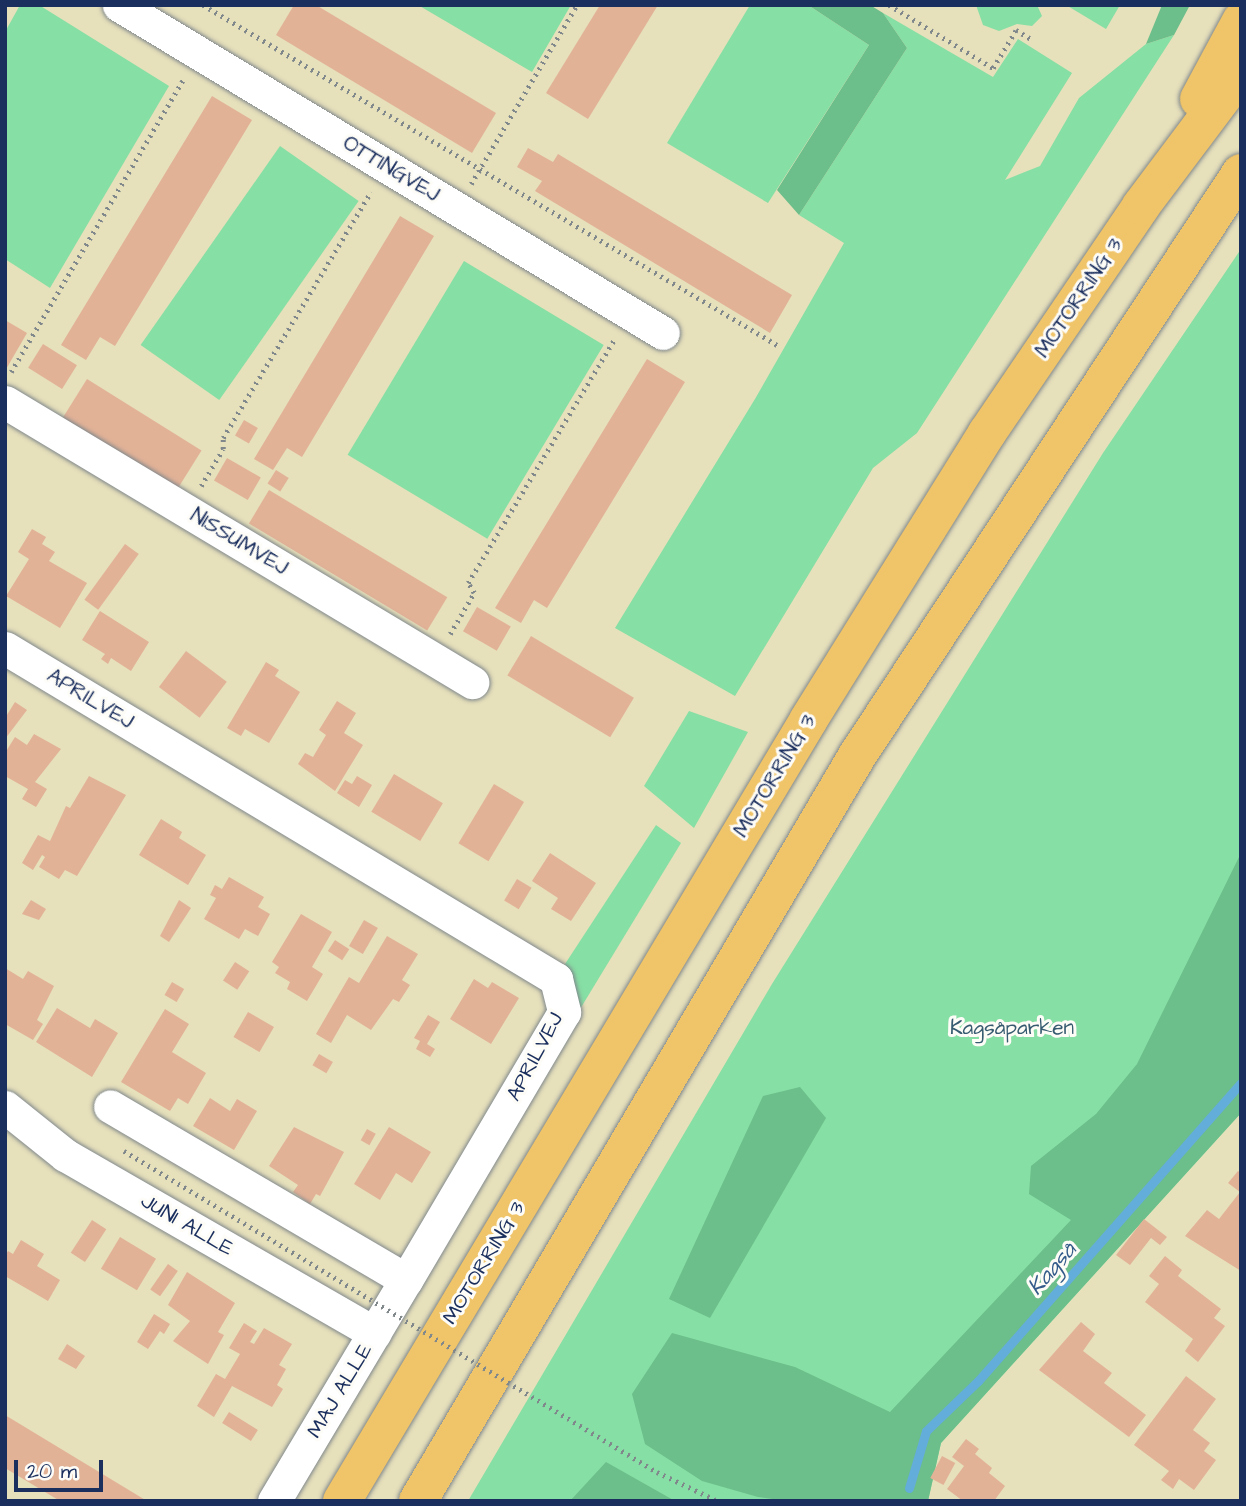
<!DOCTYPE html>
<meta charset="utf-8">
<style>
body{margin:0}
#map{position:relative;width:1246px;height:1506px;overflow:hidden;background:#e6e0bb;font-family:"Architects Daughter",sans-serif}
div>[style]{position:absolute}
.green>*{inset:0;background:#86dfa4;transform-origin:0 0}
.forest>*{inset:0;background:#6cbe8a}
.stream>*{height:9px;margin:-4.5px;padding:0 4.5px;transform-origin:4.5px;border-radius:4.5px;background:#63addb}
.building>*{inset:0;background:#e2b297;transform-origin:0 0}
.path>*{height:4.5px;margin-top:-2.25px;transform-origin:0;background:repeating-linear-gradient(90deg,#80888c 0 2px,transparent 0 7px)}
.roads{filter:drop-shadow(0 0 2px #80888c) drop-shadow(0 0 2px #80888c)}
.minor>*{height:33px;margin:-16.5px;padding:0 16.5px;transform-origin:16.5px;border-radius:16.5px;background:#fff}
.highway>*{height:38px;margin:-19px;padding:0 19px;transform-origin:19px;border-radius:19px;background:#f0c469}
.path-bridge>*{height:4.5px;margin-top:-2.25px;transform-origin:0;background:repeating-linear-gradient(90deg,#80888c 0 2px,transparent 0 7px)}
span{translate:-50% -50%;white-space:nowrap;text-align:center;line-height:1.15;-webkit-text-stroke:6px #fdfcf7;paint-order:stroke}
.street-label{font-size:21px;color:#1b2f5e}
.park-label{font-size:21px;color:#365b70}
.water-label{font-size:23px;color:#345b8a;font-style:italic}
.frame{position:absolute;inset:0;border:7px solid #1b2f5e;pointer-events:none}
.scale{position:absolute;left:14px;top:1460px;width:89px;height:32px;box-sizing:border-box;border:4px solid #1b2f5e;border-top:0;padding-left:9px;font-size:21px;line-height:24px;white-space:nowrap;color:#1b2f5e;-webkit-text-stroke:5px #fdfcf7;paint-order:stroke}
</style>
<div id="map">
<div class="green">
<div style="clip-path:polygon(20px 5px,39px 5px,169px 86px,50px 288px,5px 259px,5px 32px)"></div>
<div style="clip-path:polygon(418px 5px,479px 7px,571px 5px,532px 72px)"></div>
<div style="clip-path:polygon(750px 5px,808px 5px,869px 45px,768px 203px,667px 143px)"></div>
<div style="clip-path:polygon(976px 5px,1037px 5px,1042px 16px,1032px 26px,1017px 24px,999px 31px,983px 25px)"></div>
<div style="clip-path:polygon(1066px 5px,1120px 5px,1106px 29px)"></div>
<div style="clip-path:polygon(883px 13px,993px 77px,1018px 39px,1072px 73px,1005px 180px,1040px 166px,1079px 98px,1146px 44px,1174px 35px,917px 433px,873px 468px,735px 696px,615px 628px,755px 399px,844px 243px,799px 215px,907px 48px)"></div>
<div style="left:280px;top:146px;width:96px;height:243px;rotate:35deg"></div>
<div style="clip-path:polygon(1241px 249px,1241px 1113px,941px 1443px,928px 1501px,468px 1501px,772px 984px,1103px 453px)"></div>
<div style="left:464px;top:261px;width:163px;height:226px;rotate:31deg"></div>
<div style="clip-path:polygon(689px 711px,748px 732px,694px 828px,644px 786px)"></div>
<div style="clip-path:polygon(656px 825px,681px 843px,574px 1019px,565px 964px)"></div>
</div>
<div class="forest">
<div style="clip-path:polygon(808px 5px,870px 5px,883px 13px,907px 48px,799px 215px,777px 190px,869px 45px)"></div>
<div style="clip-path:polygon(1162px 5px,1190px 5px,1174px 35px,1146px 44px)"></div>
<div style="clip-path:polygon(1241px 853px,1241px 1113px,941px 1443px,928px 1501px,786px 1501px,758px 1497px,702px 1481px,645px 1444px,632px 1394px,672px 1333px,795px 1367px,890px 1412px,1071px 1220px,1029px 1194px,1031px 1166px,1096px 1114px,1137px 1064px)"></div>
<div style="clip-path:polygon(800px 1087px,826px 1118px,710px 1318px,669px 1299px,763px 1096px)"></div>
<div style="clip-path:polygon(606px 1462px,675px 1501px,570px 1501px)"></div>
</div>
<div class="stream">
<div style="left:909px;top:1488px;width:59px;rotate:-73.4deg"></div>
<div style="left:926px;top:1431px;width:72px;rotate:-43.9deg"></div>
<div style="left:978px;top:1381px;width:397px;rotate:-48.6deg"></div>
</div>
<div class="building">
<div style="clip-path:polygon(294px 5px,316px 5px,496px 113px,472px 153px,276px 35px)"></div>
<div style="clip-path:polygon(600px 5px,658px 5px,588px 119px,546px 93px)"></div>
<div style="clip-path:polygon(212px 96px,252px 120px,115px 346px,100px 337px,86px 360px,61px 345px)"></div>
<div style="clip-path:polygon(528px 148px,553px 162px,558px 154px,792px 295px,770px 333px,535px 191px,542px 181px,517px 167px)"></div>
<div style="clip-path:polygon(400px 216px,434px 236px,302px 457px,287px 448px,273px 470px,254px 459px)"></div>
<div style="clip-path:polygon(5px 320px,27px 333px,5px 371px)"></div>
<div style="left:43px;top:344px;width:40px;height:28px;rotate:32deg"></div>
<div style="clip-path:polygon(647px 359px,685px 382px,547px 608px,534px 600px,521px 623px,495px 608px)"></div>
<div style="left:87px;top:379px;width:135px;height:46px;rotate:32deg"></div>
<div style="left:244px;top:420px;width:16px;height:18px;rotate:30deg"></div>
<div style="left:227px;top:458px;width:39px;height:26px;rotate:30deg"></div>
<div style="left:276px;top:470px;width:15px;height:16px;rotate:32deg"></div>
<div style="left:269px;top:490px;width:208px;height:39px;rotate:31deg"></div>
<div style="clip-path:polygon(32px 529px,46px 537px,42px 544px,55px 552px,49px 561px,87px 583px,60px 628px,6px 596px,29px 559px,18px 552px)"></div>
<div style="left:125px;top:544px;width:17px;height:69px;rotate:36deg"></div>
<div style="left:477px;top:607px;width:39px;height:28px;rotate:30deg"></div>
<div style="clip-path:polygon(100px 611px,149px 642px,131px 671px,111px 658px,108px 664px,101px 659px,105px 654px,82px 640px)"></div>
<div style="left:531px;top:636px;width:120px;height:46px;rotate:31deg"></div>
<div style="left:186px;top:651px;width:51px;height:45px;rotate:37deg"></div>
<div style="clip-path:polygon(266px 662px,279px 670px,275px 676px,300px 692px,269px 743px,245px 729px,241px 736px,227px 728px)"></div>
<div style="clip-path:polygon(337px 701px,356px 713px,344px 733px,363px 745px,335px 791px,298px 764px,305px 753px,313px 757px,326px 735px,319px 730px)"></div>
<div style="clip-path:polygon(15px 702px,27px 710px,5px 739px,5px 718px)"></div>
<div style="clip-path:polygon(34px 734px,61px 749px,35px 782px,47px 789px,36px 807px,22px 799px,28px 789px,5px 776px,5px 753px,15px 737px,27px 745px)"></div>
<div style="left:394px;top:774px;width:57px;height:44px;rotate:31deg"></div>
<div style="clip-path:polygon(89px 776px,126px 795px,77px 876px,65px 870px,59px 879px,39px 867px,45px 857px,42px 855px,33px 870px,22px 863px,38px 835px,50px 841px,66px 806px,70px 808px)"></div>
<div style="clip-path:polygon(357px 776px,372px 785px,359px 807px,337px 793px,345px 780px,352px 784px)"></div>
<div style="left:494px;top:784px;width:35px;height:69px;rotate:31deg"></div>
<div style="clip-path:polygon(161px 819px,182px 832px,179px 838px,206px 855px,188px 885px,139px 855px)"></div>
<div style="clip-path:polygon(550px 853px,596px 883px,571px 921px,551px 909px,558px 898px,532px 881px)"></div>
<div style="clip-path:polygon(229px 877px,264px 897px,258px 907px,270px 914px,258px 936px,245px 929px,239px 939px,204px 919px,216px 898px,210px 895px,215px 885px,222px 889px)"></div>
<div style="left:517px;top:879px;width:17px;height:25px;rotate:31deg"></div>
<div style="clip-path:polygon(31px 900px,46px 909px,39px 920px,22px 914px)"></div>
<div style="clip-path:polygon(179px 900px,191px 908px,169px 942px,160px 936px)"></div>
<div style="clip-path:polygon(301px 914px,332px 932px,312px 967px,323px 974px,307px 1001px,287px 989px,290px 982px,275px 973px,279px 967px,272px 962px)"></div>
<div style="left:364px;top:920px;width:16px;height:30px;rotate:30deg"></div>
<div style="clip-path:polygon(387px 936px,418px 954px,402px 980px,410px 985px,399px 1002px,393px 999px,371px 1030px,347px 1015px,331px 1043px,316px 1034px,349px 977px,359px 983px)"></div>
<div style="left:335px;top:940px;width:17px;height:13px;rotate:33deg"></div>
<div style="left:235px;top:962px;width:17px;height:22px;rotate:33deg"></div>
<div style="clip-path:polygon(5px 968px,23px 979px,28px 971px,54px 986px,37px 1020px,43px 1024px,33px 1040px,5px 1024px)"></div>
<div style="clip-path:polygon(474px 979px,488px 988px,492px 982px,519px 998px,491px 1044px,450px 1019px)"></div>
<div style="left:172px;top:982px;width:14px;height:15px;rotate:30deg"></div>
<div style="clip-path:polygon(57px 1008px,90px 1028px,95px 1019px,118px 1033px,92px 1077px,36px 1042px)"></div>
<div style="clip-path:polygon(165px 1009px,189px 1024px,172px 1052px,206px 1073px,188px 1104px,178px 1098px,170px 1111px,121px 1082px)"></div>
<div style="left:248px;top:1012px;width:30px;height:29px;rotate:30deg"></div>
<div style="clip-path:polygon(428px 1015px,440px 1022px,427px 1044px,435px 1049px,430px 1057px,416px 1049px,420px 1041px,414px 1038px)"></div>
<div style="left:319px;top:1054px;width:16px;height:13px;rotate:30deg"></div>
<div style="clip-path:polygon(210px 1098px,230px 1111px,237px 1099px,257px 1111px,234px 1150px,193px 1126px)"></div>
<div style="clip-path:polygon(294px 1127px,344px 1152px,320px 1196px,316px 1194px,310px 1204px,293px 1192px,298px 1185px,269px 1166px)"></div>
<div style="clip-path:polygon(389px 1127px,431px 1152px,412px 1183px,396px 1173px,380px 1200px,354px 1184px)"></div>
<div style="left:367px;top:1129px;width:10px;height:13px;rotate:29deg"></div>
<div style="clip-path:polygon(1238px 1171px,1241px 1173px,1241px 1271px,1185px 1236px,1207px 1210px,1219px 1219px,1240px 1192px,1228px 1183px)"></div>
<div style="clip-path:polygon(1144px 1219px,1167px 1237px,1160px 1245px,1151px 1238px,1130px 1265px,1116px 1255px)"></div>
<div style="left:92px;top:1220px;width:17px;height:39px;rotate:33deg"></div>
<div style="left:120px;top:1237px;width:42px;height:37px;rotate:31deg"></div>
<div style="clip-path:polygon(21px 1240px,44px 1254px,37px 1266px,60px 1280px,48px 1301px,5px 1276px,5px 1256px,8px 1251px,13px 1254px)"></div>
<div style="clip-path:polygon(1165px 1256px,1182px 1270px,1178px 1276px,1221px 1309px,1214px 1318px,1225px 1326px,1198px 1362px,1185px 1351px,1193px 1339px,1145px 1302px,1159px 1284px,1149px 1276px)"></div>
<div style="left:168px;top:1264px;width:12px;height:31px;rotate:35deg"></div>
<div style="clip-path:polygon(187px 1272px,235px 1303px,218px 1332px,224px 1335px,208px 1364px,173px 1341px,190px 1321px,168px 1305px)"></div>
<div style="clip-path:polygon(154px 1314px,170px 1324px,164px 1334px,160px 1331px,148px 1349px,137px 1342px)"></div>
<div style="clip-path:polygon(1081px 1322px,1095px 1334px,1083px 1351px,1112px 1373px,1104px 1383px,1146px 1415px,1129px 1437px,1039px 1370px)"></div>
<div style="clip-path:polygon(244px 1323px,257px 1331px,250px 1342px,254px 1344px,264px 1328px,292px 1344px,279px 1365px,286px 1369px,277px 1385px,283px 1389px,272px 1407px,232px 1386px,214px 1417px,197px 1406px,216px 1374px,225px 1379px,240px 1354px,229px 1348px)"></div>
<div style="clip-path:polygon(67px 1344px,85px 1356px,76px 1369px,58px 1359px)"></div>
<div style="clip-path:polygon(1186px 1376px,1216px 1399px,1193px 1430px,1210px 1443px,1204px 1451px,1216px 1460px,1194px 1490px,1179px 1479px,1173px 1489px,1161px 1480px,1169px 1471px,1134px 1445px)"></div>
<div style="left:229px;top:1412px;width:34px;height:13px;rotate:32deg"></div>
<div style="clip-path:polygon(5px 1415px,147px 1501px,60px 1501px,5px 1468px)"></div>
<div style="clip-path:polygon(966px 1439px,979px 1449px,975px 1454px,992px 1468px,989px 1473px,1005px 1486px,994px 1501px,963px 1501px,947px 1489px,964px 1466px,952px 1457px)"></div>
<div style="left:942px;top:1456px;width:15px;height:25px;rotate:28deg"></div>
</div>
<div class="path">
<div style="left:203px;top:5px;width:669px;rotate:30.63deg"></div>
<div style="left:889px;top:5px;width:122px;rotate:31.2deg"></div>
<div style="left:993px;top:68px;width:44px;rotate:-58.8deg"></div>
<div style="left:1016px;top:30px;width:17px;rotate:31deg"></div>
<div style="left:471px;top:184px;width:208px;rotate:-59.4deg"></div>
<div style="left:11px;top:372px;width:341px;rotate:-59.5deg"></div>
<div style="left:201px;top:486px;width:43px;rotate:-59.3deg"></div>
<div style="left:223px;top:449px;width:11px;rotate:-90deg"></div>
<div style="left:223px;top:438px;width:287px;rotate:-59deg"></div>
<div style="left:450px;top:634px;width:48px;rotate:-59.7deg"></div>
<div style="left:474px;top:593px;width:12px;rotate:-121deg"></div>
<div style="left:468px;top:583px;width:286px;rotate:-59deg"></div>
<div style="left:657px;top:1472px;width:68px;rotate:25.4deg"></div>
</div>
<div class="roads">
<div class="minor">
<div style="left:119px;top:5px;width:635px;rotate:31.09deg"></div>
<div style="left:5px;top:402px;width:545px;rotate:30.95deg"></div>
<div style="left:5px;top:648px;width:643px;rotate:30.99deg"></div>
<div style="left:556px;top:979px;width:34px;rotate:76deg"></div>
<div style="left:564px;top:1012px;width:311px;rotate:120.5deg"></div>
<div style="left:406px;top:1280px;width:343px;rotate:-149.6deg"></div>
<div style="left:5px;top:1107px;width:77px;rotate:38.7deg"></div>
<div style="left:65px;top:1155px;width:357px;rotate:29.9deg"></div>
<div style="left:274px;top:1501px;width:257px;rotate:-59.2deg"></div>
</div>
<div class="highway">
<div style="left:1199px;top:99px;width:89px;rotate:-61.7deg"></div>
<div style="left:342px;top:1501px;width:911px;rotate:-59.15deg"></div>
<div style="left:809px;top:719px;width:337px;rotate:-58.1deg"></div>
<div style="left:987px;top:433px;width:274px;rotate:-55.8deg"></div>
<div style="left:1141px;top:206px;width:166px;rotate:-53.1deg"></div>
<div style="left:418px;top:1501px;width:865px;rotate:-59.49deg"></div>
<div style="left:857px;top:756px;width:698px;rotate:-56.63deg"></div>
</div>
</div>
<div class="path-bridge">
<div style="left:124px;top:1151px;width:622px;rotate:31.06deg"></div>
</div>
<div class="street-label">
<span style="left:391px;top:169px;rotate:31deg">OTTINGVEJ</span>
<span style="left:1079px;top:298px;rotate:-56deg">MOTORRING 3</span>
<span style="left:239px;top:542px;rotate:31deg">NISSUMVEJ</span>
<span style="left:90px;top:699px;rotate:31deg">APRILVEJ</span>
<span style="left:775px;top:776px;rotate:-59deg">MOTORRING 3</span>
<span style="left:535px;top:1057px;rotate:-62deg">APRILVEJ</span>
<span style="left:187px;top:1225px;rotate:30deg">JUNI ALLE</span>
<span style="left:484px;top:1263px;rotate:-59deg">MOTORRING 3</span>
<span style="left:340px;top:1391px;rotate:-59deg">MAJ ALLE</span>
</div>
<div class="park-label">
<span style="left:1012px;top:1028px">Kagsåparken</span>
</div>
<div class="water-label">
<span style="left:1052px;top:1269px;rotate:-49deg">Kagså</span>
</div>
<div class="frame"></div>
<div class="scale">20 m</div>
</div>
